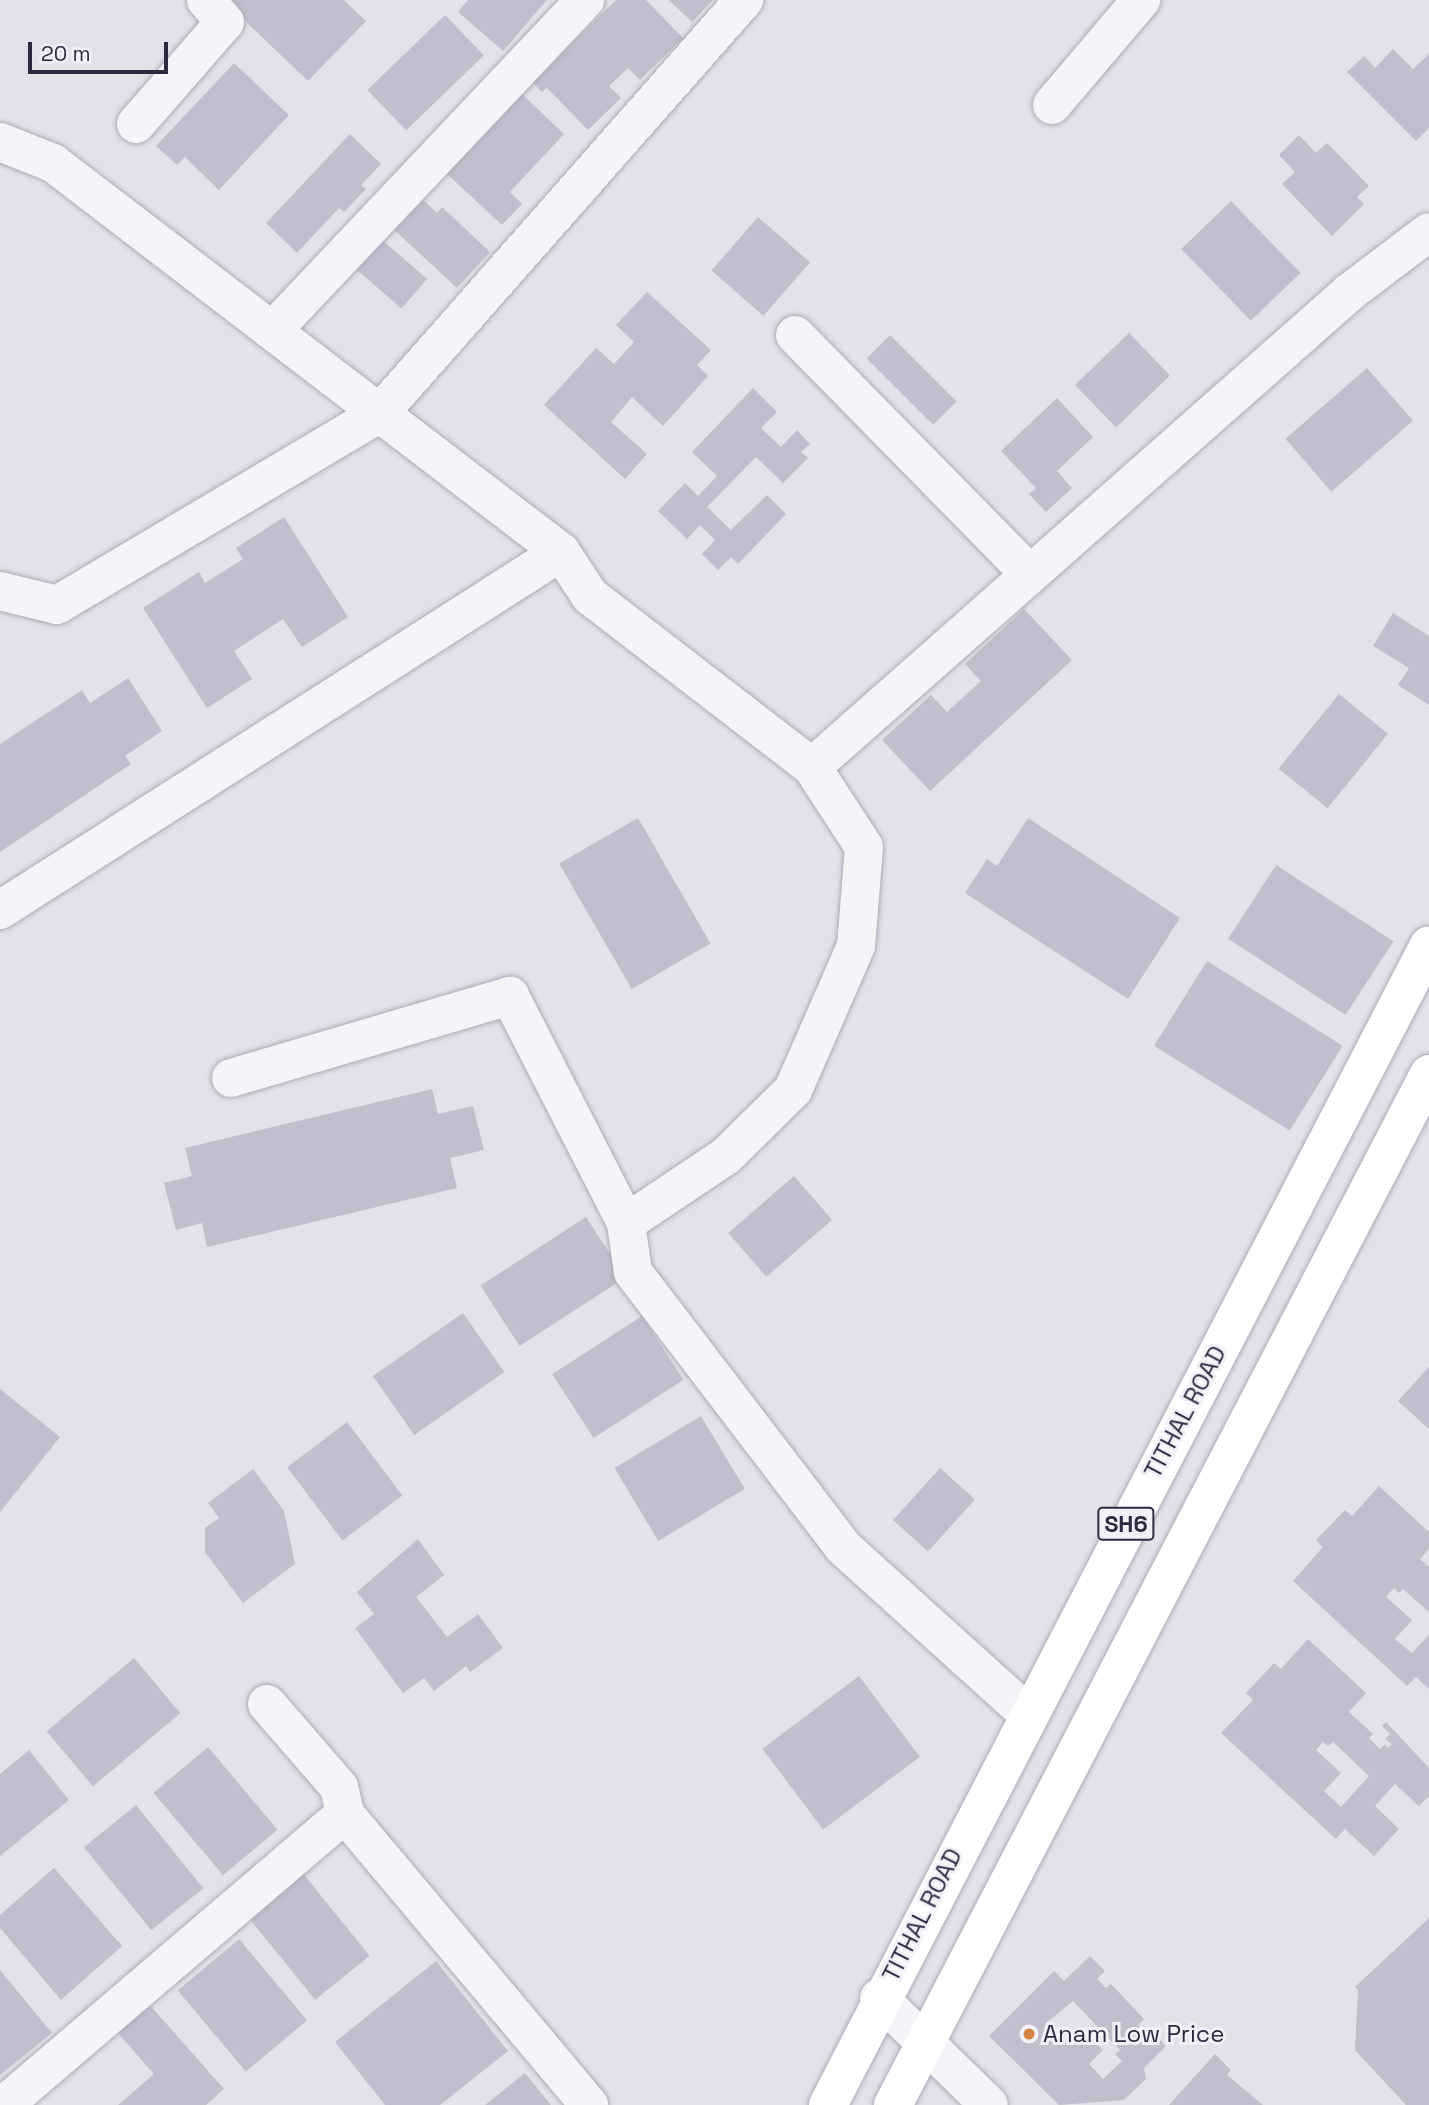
<!DOCTYPE html>
<style>
body{margin:0}
#map{position:relative;width:1429px;height:2105px;overflow:hidden;background:#e3e1ea;font-family:"Space Grotesk",sans-serif}
div>[style]{position:absolute}
.building>*{inset:0;background:#c1bece;transform-origin:0 0}
.roads{filter:drop-shadow(0 0 2px #adaab8) drop-shadow(0 0 2px #adaab8)}
.street>*{height:38px;margin:-19px;padding:0 19px;transform-origin:19px;border-radius:19px;background:#f5f4f8}
.primary>*{height:38px;margin:-19px;padding:0 19px;transform-origin:19px;border-radius:19px;background:#fff}
.dots>*{width:19px;height:19px;translate:-50% -50%;box-sizing:border-box;border:4px solid #f2f1f8;border-radius:50%}
span{translate:-50% -50%;white-space:nowrap;text-align:center;line-height:1.15;-webkit-text-stroke:6px #f2f1f8;paint-order:stroke}
.shield-label span{padding:2px 5px;background:#f2f1f8;border:2px solid;border-radius:5px;-webkit-text-stroke-width:0}
.shield-label{font-size:23px;color:#2e2843;font-weight:700}
.street-label{font-size:24px;color:#2e2843}
.poi-label{font-size:24px;color:#2e2843}
.left{translate:0 -50%;text-align:left}
.scale{position:absolute;left:28px;top:42px;width:140px;height:32px;box-sizing:border-box;border:4px solid #2e2843;border-top:0;padding-left:9px;font-size:21px;line-height:24px;white-space:nowrap;color:#2e2843;-webkit-text-stroke:5px #f2f1f8;paint-order:stroke}
</style>
<div id="map">
<div class="building">
<div style="clip-path:polygon(223px 0,344px 0,366px 21px,308px 81px)"></div>
<div style="clip-path:polygon(468px 0,547px 0,503px 51px,458px 12px)"></div>
<div style="clip-path:polygon(616px 0,646px 0,683px 38px,640px 80px,628px 68px,609px 86px,621px 98px,588px 130px,547px 88px,542px 92px,532px 82px)"></div>
<div style="clip-path:polygon(669px 0,713px 0,692px 22px)"></div>
<div style="left:445px;top:15px;width:56px;height:108px;rotate:46deg"></div>
<div style="clip-path:polygon(1393px 49px,1413px 69px,1429px 54px,1429px 128px,1416px 141px,1347px 72px,1364px 56px,1375px 68px)"></div>
<div style="clip-path:polygon(234px 63px,289px 115px,219px 190px,185px 157px,177px 165px,156px 146px)"></div>
<div style="clip-path:polygon(521px 93px,564px 134px,510px 192px,522px 204px,502px 225px,446px 173px)"></div>
<div style="clip-path:polygon(350px 134px,381px 164px,361px 185px,366px 189px,344px 212px,339px 208px,297px 253px,266px 223px)"></div>
<div style="clip-path:polygon(1299px 135px,1316px 153px,1327px 143px,1369px 186px,1357px 197px,1364px 204px,1332px 236px,1282px 184px,1295px 172px,1279px 155px)"></div>
<div style="clip-path:polygon(419px 196px,437px 213px,442px 207px,490px 252px,457px 288px,390px 226px)"></div>
<div style="left:1231px;top:201px;width:100px;height:69px;rotate:46deg"></div>
<div style="left:758px;top:217px;width:69px;height:71px;rotate:41deg"></div>
<div style="left:381px;top:239px;width:61px;height:39px;rotate:41deg"></div>
<div style="clip-path:polygon(647px 292px,711px 350px,697px 365px,708px 376px,663px 426px,632px 397px,611px 422px,647px 454px,625px 479px,544px 405px,596px 348px,614px 364px,634px 342px,616px 325px)"></div>
<div style="left:1129px;top:333px;width:59px;height:75px;rotate:46deg"></div>
<div style="left:890px;top:335px;width:94px;height:33px;rotate:45deg"></div>
<div style="left:1367px;top:368px;width:70px;height:108px;rotate:49deg"></div>
<div style="clip-path:polygon(753px 388px,777px 412px,761px 428px,781px 447px,797px 430px,810px 444px,801px 452px,808px 458px,783px 483px,756px 457px,707px 507px,731px 530px,767px 495px,786px 514px,738px 564px,731px 557px,718px 570px,702px 554px,715px 540px,700px 525px,687px 539px,658px 511px,685px 483px,698px 496px,717px 476px,692px 452px)"></div>
<div style="clip-path:polygon(1057px 398px,1093px 437px,1057px 471px,1072px 488px,1046px 512px,1029px 494px,1036px 488px,1001px 451px)"></div>
<div style="clip-path:polygon(284px 517px,348px 617px,302px 647px,283px 619px,234px 651px,252px 679px,207px 708px,143px 608px,199px 572px,205px 583px,243px 559px,236px 548px)"></div>
<div style="clip-path:polygon(1024px 609px,1072px 660px,930px 791px,882px 740px,931px 695px,947px 712px,981px 681px,965px 664px)"></div>
<div style="clip-path:polygon(1393px 613px,1429px 636px,1429px 705px,1398px 685px,1409px 668px,1373px 646px)"></div>
<div style="clip-path:polygon(128px 678px,162px 731px,125px 756px,131px 764px,0 852px,0 744px,82px 690px,90px 703px)"></div>
<div style="left:1339px;top:694px;width:63px;height:96px;rotate:39deg"></div>
<div style="left:638px;top:818px;width:145px;height:91px;rotate:60deg"></div>
<div style="clip-path:polygon(1028px 818px,1180px 918px,1128px 999px,965px 893px,987px 859px,997px 866px)"></div>
<div style="left:1276px;top:865px;width:140px;height:88px;rotate:33deg"></div>
<div style="left:1207px;top:961px;width:160px;height:100px;rotate:32deg"></div>
<div style="clip-path:polygon(432px 1089px,438px 1114px,473px 1106px,484px 1150px,450px 1158px,457px 1188px,207px 1247px,202px 1223px,176px 1230px,164px 1183px,192px 1176px,185px 1148px)"></div>
<div style="left:794px;top:1176px;width:58px;height:87px;rotate:49deg"></div>
<div style="left:586px;top:1217px;width:72px;height:126px;rotate:57deg"></div>
<div style="left:463px;top:1313px;width:72px;height:110px;rotate:55deg"></div>
<div style="left:642px;top:1316px;width:76px;height:107px;rotate:57deg"></div>
<div style="clip-path:polygon(1429px 1367px,1429px 1429px,1398px 1401px)"></div>
<div style="clip-path:polygon(0 1389px,60px 1437px,0 1512px)"></div>
<div style="left:701px;top:1416px;width:85px;height:101px;rotate:59deg"></div>
<div style="left:347px;top:1422px;width:92px;height:75px;rotate:53deg"></div>
<div style="left:940px;top:1468px;width:47px;height:70px;rotate:42deg"></div>
<div style="clip-path:polygon(253px 1469px,284px 1511px,295px 1564px,243px 1603px,205px 1552px,205px 1528px,219px 1518px,208px 1503px)"></div>
<div style="clip-path:polygon(1379px 1486px,1429px 1532px,1429px 1549px,1420px 1559px,1429px 1567px,1429px 1612px,1403px 1589px,1399px 1593px,1394px 1588px,1386px 1597px,1412px 1620px,1395px 1639px,1412px 1653px,1429px 1635px,1429px 1689px,1416px 1677px,1407px 1686px,1293px 1581px,1323px 1547px,1316px 1540px,1345px 1510px,1352px 1516px)"></div>
<div style="clip-path:polygon(418px 1539px,444px 1575px,416px 1597px,447px 1637px,478px 1614px,503px 1648px,470px 1672px,466px 1666px,434px 1691px,424px 1678px,403px 1693px,355px 1628px,374px 1614px,357px 1592px)"></div>
<div style="clip-path:polygon(evenodd,1308px 1639px,1366px 1693px,1349px 1712px,1373px 1734px,1369px 1738px,1380px 1749px,1385px 1744px,1388px 1748px,1392px 1744px,1385px 1739px,1390px 1734px,1382px 1726px,1386px 1722px,1429px 1768px,1429px 1796px,1419px 1806px,1395px 1784px,1375px 1806px,1399px 1829px,1374px 1856px,1345px 1829px,1336px 1839px,1221px 1733px,1253px 1700px,1246px 1693px,1274px 1663px,1281px 1669px,1308px 1639px,1323px 1742px,1328px 1746px,1333px 1742px,1369px 1776px,1341px 1807px,1324px 1791px,1341px 1773px,1316px 1750px,1323px 1742px)"></div>
<div style="left:134px;top:1658px;width:72px;height:114px;rotate:50deg"></div>
<div style="left:859px;top:1676px;width:101px;height:121px;rotate:53deg"></div>
<div style="left:208px;top:1747px;width:108px;height:71px;rotate:50deg"></div>
<div style="clip-path:polygon(29px 1750px,69px 1800px,0 1856px,0 1774px)"></div>
<div style="left:136px;top:1805px;width:107px;height:67px;rotate:51deg"></div>
<div style="clip-path:polygon(54px 1868px,122px 1946px,61px 2000px,0 1928px,0 1915px)"></div>
<div style="left:301px;top:1871px;width:109px;height:70px;rotate:51deg"></div>
<div style="clip-path:polygon(1429px 1918px,1429px 2105px,1406px 2105px,1355px 2050px,1358px 1990px,1355px 1987px)"></div>
<div style="left:239px;top:1939px;width:106px;height:80px;rotate:50deg"></div>
<div style="clip-path:polygon(evenodd,1090px 1956px,1105px 1971px,1097px 1979px,1106px 1988px,1111px 1984px,1144px 2019px,1138px 2025px,1145px 2032px,1149px 2028px,1166px 2046px,1144px 2068px,1146px 2079px,1124px 2100px,1059px 2105px,989px 2036px,1054px 1971px,1064px 1981px,1090px 1956px,1073px 2001px,1120px 2050px,1115px 2054px,1122px 2061px,1103px 2079px,1089px 2064px,1103px 2050px,1084px 2031px,1069px 2045px,1046px 2023px,1073px 2001px)"></div>
<div style="clip-path:polygon(436px 1961px,508px 2051px,440px 2105px,385px 2105px,335px 2042px)"></div>
<div style="clip-path:polygon(0 1970px,52px 2033px,0 2075px)"></div>
<div style="clip-path:polygon(148px 2003px,224px 2089px,206px 2105px,118px 2105px,154px 2074px,116px 2031px)"></div>
<div style="clip-path:polygon(1215px 2054px,1231px 2070px,1227px 2075px,1263px 2105px,1169px 2105px)"></div>
<div style="clip-path:polygon(525px 2073px,551px 2105px,485px 2105px)"></div>
</div>
<div class="roads">
<div class="street">
<div style="left:1052px;top:105px;width:138px;rotate:-49.7deg"></div>
<div style="left:136px;top:124px;width:135px;rotate:-48.9deg"></div>
<div style="left:225px;top:22px;width:29px;rotate:-131deg"></div>
<div style="left:0;top:142px;width:57px;rotate:21.6deg"></div>
<div style="left:53px;top:163px;width:640px;rotate:37.44deg"></div>
<div style="left:561px;top:552px;width:53px;rotate:56.6deg"></div>
<div style="left:590px;top:596px;width:280px;rotate:37.6deg"></div>
<div style="left:812px;top:767px;width:95px;rotate:57deg"></div>
<div style="left:864px;top:847px;width:99px;rotate:94.6deg"></div>
<div style="left:856px;top:946px;width:157px;rotate:113.6deg"></div>
<div style="left:793px;top:1090px;width:94px;rotate:135.4deg"></div>
<div style="left:726px;top:1156px;width:120px;rotate:146.2deg"></div>
<div style="left:626px;top:1223px;width:49px;rotate:81.9deg"></div>
<div style="left:633px;top:1272px;width:346px;rotate:52.6deg"></div>
<div style="left:843px;top:1547px;width:249px;rotate:42.1deg"></div>
<div style="left:272px;top:331px;width:456px;rotate:-46.6deg"></div>
<div style="left:795px;top:335px;width:335px;rotate:45.5deg"></div>
<div style="left:0;top:591px;width:59px;rotate:13.8deg"></div>
<div style="left:57px;top:605px;width:376px;rotate:-30.7deg"></div>
<div style="left:380px;top:413px;width:551px;rotate:-48.61deg"></div>
<div style="left:812px;top:767px;width:718px;rotate:-41.44deg"></div>
<div style="left:1350px;top:292px;width:99px;rotate:-37.2deg"></div>
<div style="left:0;top:910px;width:665px;rotate:-32.54deg"></div>
<div style="left:231px;top:1078px;width:291px;rotate:-16.4deg"></div>
<div style="left:510px;top:996px;width:255px;rotate:62.9deg"></div>
<div style="left:267px;top:1704px;width:110px;rotate:49.1deg"></div>
<div style="left:339px;top:1787px;width:28px;rotate:77deg"></div>
<div style="left:345px;top:1814px;width:380px;rotate:50deg"></div>
<div style="left:879px;top:1998px;width:153px;rotate:44.2deg"></div>
<div style="left:4px;top:2105px;width:448px;rotate:-40.5deg"></div>
</div>
<div class="primary">
<div style="left:828px;top:2105px;width:1306px;rotate:-62.61deg"></div>
<div style="left:893px;top:2105px;width:1162px;rotate:-62.53deg"></div>
</div>
</div>
<div class="dots">
<div style="left:1029px;top:2034px;background:#d58241"></div>
</div>
<div class="shield-label">
<span style="left:1126px;top:1524px">SH6</span>
</div>
<div class="street-label">
<span style="left:1185px;top:1412px;rotate:-62deg">TITHAL ROAD</span>
<span style="left:922px;top:1915px;rotate:-63deg">TITHAL ROAD</span>
</div>
<div class="poi-label">
<span class="left" style="left:1043px;top:2034px">Anam Low Price</span>
</div>
<div class="scale">20 m</div>
</div>
